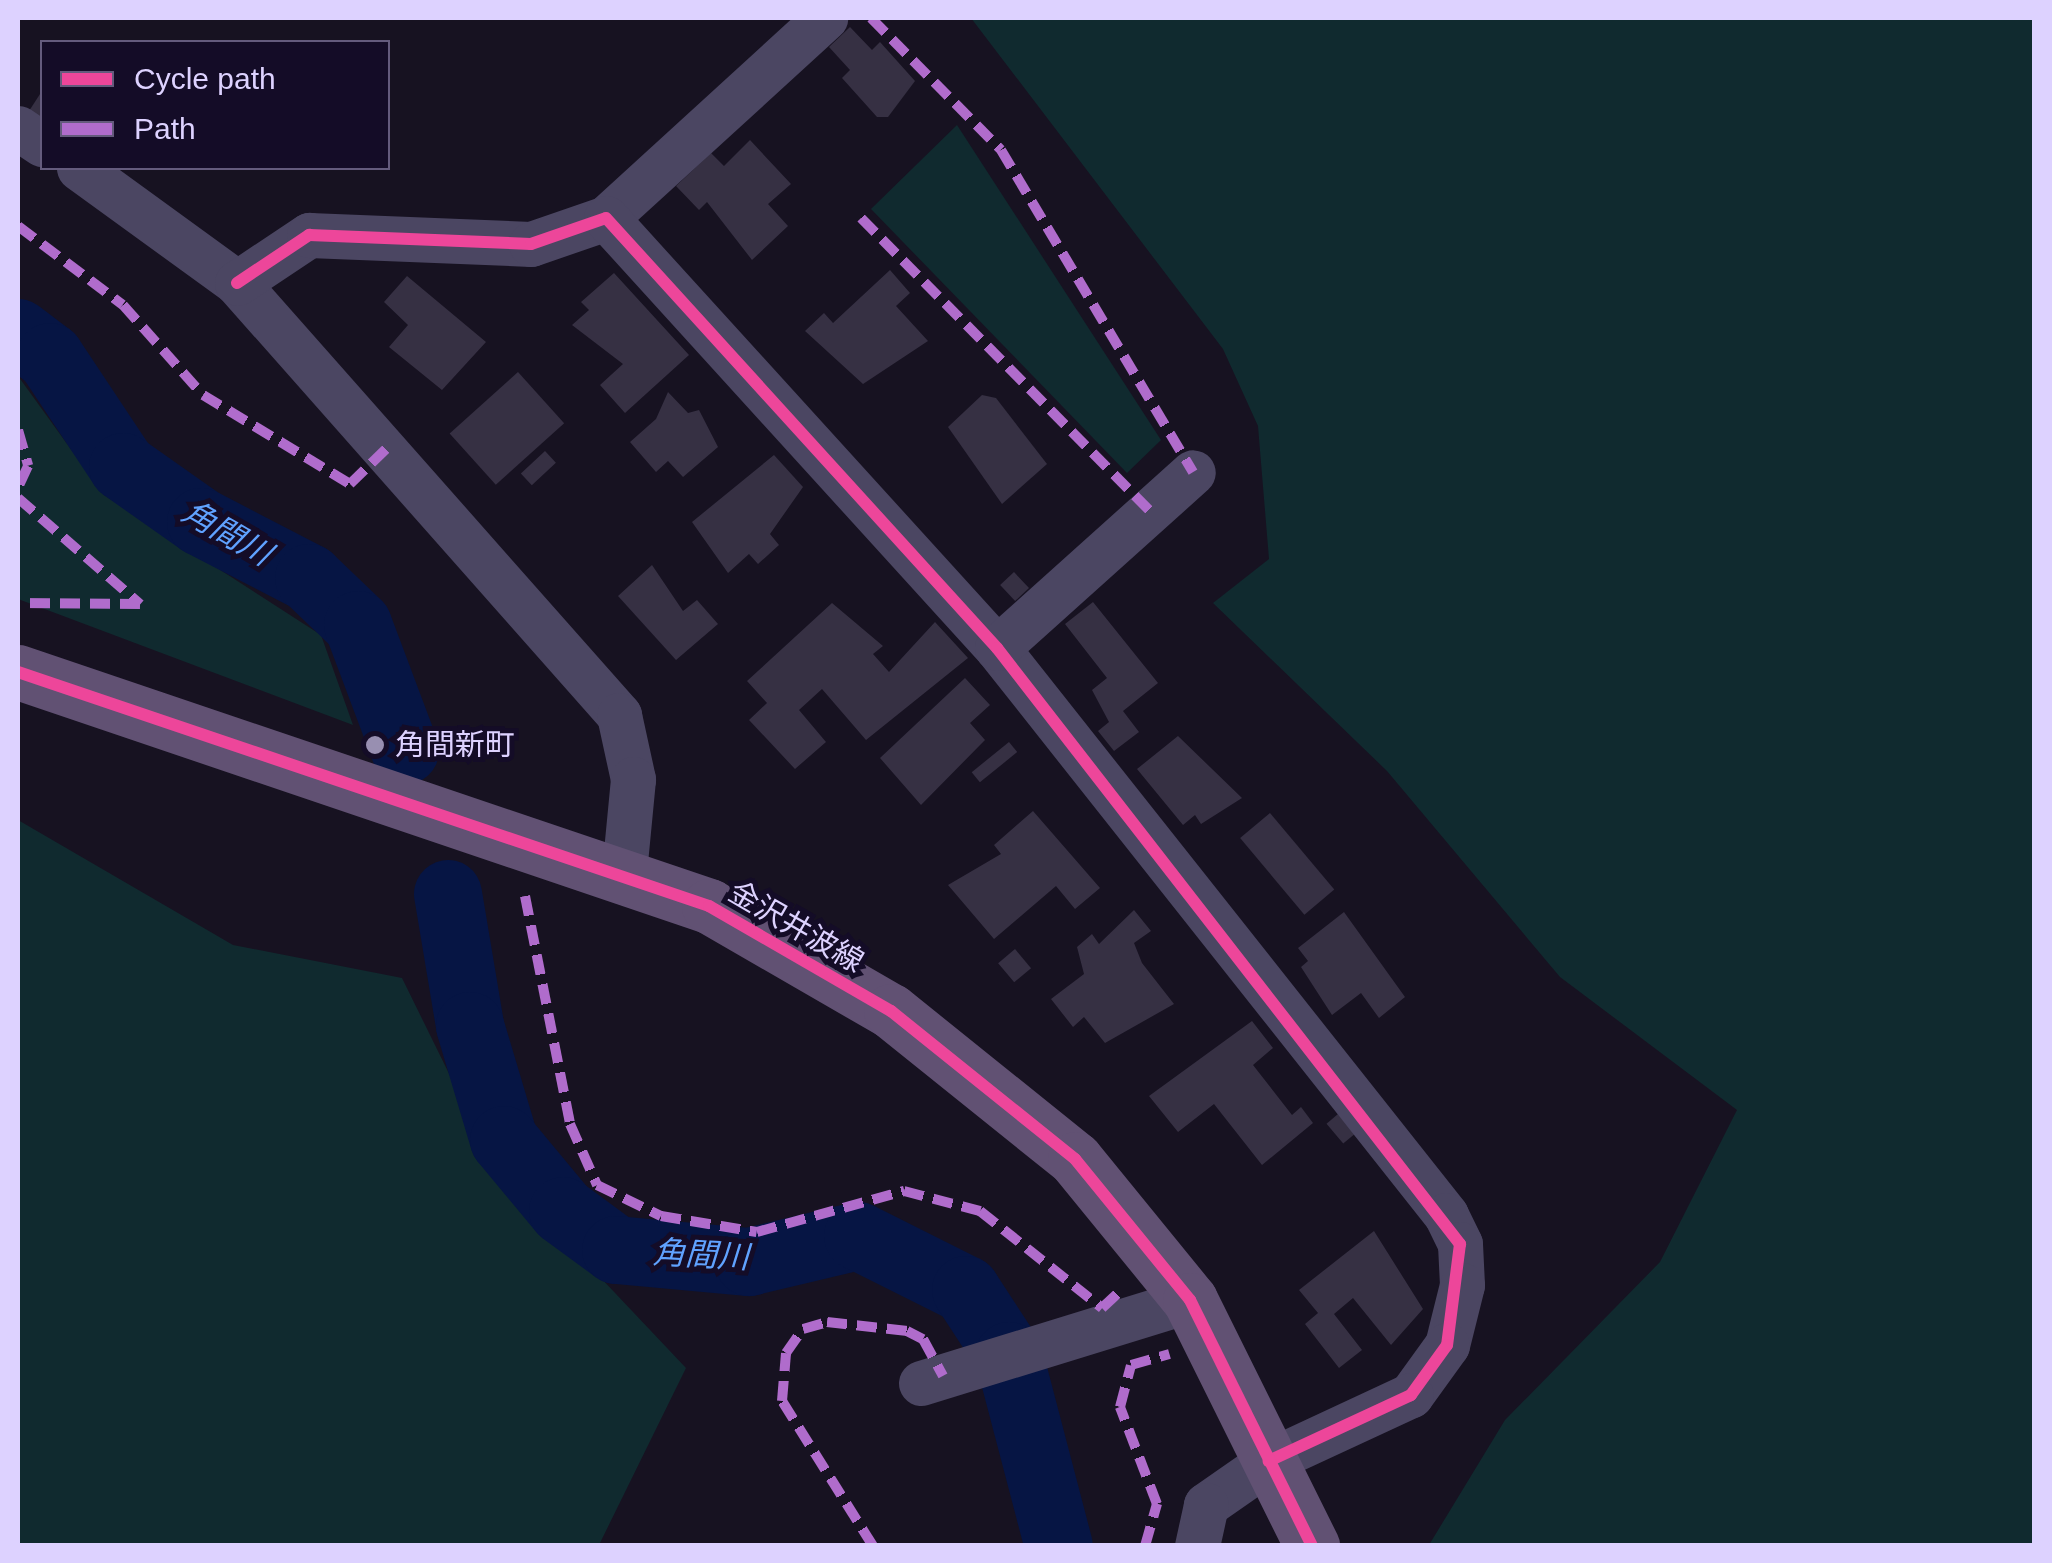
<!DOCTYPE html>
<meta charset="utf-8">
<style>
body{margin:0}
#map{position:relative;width:2052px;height:1563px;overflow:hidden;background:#171221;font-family:Arial,"Noto Sans JP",sans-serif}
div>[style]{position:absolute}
.green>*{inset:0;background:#102a2f}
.river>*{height:68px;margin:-34px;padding:0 34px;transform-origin:34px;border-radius:34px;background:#061544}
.building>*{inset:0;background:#363043;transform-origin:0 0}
.minor>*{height:45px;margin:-22.5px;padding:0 22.5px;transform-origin:22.5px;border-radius:22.5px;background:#4b4662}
.major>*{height:55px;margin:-27.5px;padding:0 27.5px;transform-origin:27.5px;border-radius:27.5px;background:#615173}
.quiet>*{height:10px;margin-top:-5px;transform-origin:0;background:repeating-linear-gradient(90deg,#b06ccc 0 20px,transparent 0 30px)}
.cycleway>*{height:12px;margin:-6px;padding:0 6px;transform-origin:6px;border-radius:6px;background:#ed469a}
.dots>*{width:28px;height:28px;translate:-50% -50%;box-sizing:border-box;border:5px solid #140c27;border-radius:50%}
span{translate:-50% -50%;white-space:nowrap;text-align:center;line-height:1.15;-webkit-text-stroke:10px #140c27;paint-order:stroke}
.poi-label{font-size:30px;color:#ddd2ff}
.left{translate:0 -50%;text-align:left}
.street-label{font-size:30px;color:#ddd2ff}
.water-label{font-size:32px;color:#60a2ff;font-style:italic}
.frame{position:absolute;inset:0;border:20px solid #ddd2ff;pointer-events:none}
.legend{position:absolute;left:40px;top:40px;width:350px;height:130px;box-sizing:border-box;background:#140c27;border:2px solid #645b7d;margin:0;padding:12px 18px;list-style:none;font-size:30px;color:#ddd2ff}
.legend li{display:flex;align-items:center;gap:20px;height:50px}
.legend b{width:50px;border:2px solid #645b7d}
</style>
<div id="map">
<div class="green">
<div style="clip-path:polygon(971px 18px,2034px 18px,2034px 1545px,1429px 1545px,1505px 1420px,1660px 1262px,1737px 1110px,1560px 977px,1387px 771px,1213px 603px,1269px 559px,1258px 426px,1223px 349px)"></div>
<div style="clip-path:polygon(957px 125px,1161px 440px,1127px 473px,871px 209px)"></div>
<div style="clip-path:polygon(18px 376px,104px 495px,321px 635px,353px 725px,18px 599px)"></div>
<div style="clip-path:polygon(18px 820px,233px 945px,402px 978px,494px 1165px,686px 1368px,599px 1545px,18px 1545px)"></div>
</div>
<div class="river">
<div style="left:18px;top:333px;width:40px;rotate:37deg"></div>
<div style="left:50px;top:357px;width:132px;rotate:56.4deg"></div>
<div style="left:123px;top:467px;width:95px;rotate:35.2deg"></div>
<div style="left:201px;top:522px;width:122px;rotate:27.4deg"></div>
<div style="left:309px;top:578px;width:68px;rotate:43.8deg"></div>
<div style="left:358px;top:625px;width:134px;rotate:69.4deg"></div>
<div style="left:448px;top:894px;width:134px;rotate:80.5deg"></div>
<div style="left:470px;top:1026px;width:119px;rotate:73.4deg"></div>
<div style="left:504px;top:1140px;width:92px;rotate:50.3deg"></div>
<div style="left:563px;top:1211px;width:66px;rotate:36.3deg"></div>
<div style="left:616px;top:1250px;width:134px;rotate:5.2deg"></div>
<div style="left:749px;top:1262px;width:112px;rotate:-13.4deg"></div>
<div style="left:858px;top:1236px;width:121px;rotate:26.6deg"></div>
<div style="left:966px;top:1290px;width:79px;rotate:56.9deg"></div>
<div style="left:1009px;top:1356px;width:196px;rotate:75.3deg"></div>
</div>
<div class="building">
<div style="clip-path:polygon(850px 27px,872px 50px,880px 42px,915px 81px,888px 117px,877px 117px,842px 78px,850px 70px,829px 47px)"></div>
<div style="clip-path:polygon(42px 91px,42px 119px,29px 111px)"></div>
<div style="clip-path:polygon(750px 140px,791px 184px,768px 204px,788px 226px,752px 260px,707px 202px,699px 210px,676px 186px,711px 153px,724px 166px)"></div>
<div style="clip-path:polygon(890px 270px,910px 293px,896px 306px,928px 341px,863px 384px,805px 331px,824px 313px,833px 323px)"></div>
<div style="clip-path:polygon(614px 273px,689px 355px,625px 413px,600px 385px,623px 364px,572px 325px,589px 310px,581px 302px)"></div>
<div style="clip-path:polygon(407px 276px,486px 342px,442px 390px,389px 347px,408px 325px,384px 302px)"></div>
<div style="left:518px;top:372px;width:69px;height:92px;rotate:48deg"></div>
<div style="clip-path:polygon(668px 392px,688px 413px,699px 410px,718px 447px,683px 477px,668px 461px,656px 472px,630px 442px,656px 419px)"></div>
<div style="clip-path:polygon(982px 395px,996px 398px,1047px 464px,1002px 504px,948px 427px)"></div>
<div style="left:545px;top:451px;width:16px;height:33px;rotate:47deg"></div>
<div style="clip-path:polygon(774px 455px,803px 487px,770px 534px,779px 545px,758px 564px,749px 554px,728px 573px,692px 522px)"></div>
<div style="clip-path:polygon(652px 565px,683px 611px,697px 600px,718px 624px,676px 660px,618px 596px)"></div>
<div style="left:1014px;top:572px;width:22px;height:19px;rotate:47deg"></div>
<div style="clip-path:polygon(1093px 602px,1158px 683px,1123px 711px,1139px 732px,1114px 751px,1098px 731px,1109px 722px,1092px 690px,1107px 678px,1065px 624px)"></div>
<div style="clip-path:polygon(832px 603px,883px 646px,873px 654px,889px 672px,935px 622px,968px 658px,866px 740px,822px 689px,799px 710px,826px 742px,795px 769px,749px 720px,767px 703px,747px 681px)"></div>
<div style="clip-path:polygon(965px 678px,990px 705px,970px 723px,985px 740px,921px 805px,880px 758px)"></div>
<div style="clip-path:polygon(1178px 736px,1242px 798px,1201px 824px,1195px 815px,1183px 825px,1137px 769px)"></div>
<div style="left:1009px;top:742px;width:13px;height:48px;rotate:51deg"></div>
<div style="clip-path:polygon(1033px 811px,1100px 888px,1075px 909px,1056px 886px,994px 939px,948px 885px,1001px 854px,994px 845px)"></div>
<div style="left:1270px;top:813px;width:100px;height:39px;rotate:50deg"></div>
<div style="clip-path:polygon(1134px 910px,1151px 931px,1134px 943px,1142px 963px,1174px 1004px,1105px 1043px,1084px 1017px,1073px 1027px,1051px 999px,1084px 974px,1077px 947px,1092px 934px,1099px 944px)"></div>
<div style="clip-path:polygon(1344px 912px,1405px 997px,1379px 1018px,1361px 993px,1332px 1015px,1301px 967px,1308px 961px,1298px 948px)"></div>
<div style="left:1015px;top:949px;width:25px;height:22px;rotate:50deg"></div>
<div style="clip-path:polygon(1252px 1021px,1273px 1048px,1253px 1065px,1292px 1115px,1301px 1107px,1313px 1123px,1262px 1165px,1214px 1104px,1178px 1132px,1149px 1096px)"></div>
<div style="left:1338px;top:1114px;width:26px;height:15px;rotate:50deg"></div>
<div style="clip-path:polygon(1374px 1231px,1423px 1309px,1391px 1345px,1353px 1298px,1334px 1314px,1362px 1350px,1339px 1368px,1305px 1324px,1318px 1313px,1299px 1290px)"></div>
</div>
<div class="minor">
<div style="left:18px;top:128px;width:29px;rotate:34deg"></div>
<div style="left:79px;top:168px;width:195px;rotate:36deg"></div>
<div style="left:237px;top:283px;width:577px;rotate:48.51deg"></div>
<div style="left:619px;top:715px;width:66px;rotate:77.7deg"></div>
<div style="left:633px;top:779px;width:94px;rotate:95.5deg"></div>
<div style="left:606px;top:218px;width:297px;rotate:-42.4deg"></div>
<div style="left:237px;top:283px;width:87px;rotate:-33.7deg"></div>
<div style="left:309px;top:235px;width:222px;rotate:2.3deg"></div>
<div style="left:531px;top:244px;width:79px;rotate:-19.1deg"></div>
<div style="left:606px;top:218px;width:581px;rotate:47.72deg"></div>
<div style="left:997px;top:648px;width:723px;rotate:51.62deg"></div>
<div style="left:1446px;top:1215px;width:32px;rotate:64deg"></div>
<div style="left:1460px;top:1244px;width:41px;rotate:87.2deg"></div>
<div style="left:1462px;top:1285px;width:62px;rotate:104deg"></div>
<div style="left:1447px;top:1345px;width:62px;rotate:125.8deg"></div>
<div style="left:1411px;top:1395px;width:157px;rotate:155.1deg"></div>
<div style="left:1269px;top:1461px;width:77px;rotate:145.1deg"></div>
<div style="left:1206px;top:1505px;width:42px;rotate:102.4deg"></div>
<div style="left:997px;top:648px;width:263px;rotate:-41.9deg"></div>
<div style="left:921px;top:1383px;width:282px;rotate:-17.1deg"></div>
</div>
<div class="major">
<div style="left:18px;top:672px;width:730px;rotate:18.71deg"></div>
<div style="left:709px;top:906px;width:210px;rotate:30deg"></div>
<div style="left:891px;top:1011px;width:236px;rotate:38.8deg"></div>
<div style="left:1075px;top:1159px;width:182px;rotate:50.8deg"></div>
<div style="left:1190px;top:1300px;width:275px;rotate:63.6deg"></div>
</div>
<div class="quiet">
<div style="left:871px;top:18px;width:185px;rotate:45.4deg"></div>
<div style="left:1001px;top:150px;width:375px;rotate:59.2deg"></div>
<div style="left:861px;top:218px;width:412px;rotate:45.4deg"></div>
<div style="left:18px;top:226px;width:131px;rotate:37deg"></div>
<div style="left:123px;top:305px;width:120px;rotate:48.4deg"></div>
<div style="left:203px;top:395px;width:172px;rotate:31.2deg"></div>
<div style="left:350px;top:484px;width:50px;rotate:-44.2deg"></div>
<div style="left:18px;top:430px;width:37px;rotate:74deg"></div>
<div style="left:28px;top:466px;width:23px;rotate:115deg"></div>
<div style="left:18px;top:498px;width:162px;rotate:41deg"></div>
<div style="left:140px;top:604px;width:122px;rotate:-179.5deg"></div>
<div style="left:525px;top:896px;width:232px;rotate:78.8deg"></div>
<div style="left:570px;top:1124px;width:67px;rotate:66.1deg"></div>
<div style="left:597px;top:1185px;width:71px;rotate:25.8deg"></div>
<div style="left:661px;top:1216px;width:97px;rotate:9.5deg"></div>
<div style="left:757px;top:1232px;width:153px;rotate:-15.6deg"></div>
<div style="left:904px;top:1191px;width:79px;rotate:14.7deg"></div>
<div style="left:980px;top:1211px;width:156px;rotate:38.5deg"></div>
<div style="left:1102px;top:1308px;width:22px;rotate:-43deg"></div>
<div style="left:873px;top:1546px;width:171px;rotate:-122.1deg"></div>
<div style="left:782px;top:1401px;width:48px;rotate:-85.2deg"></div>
<div style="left:786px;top:1353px;width:29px;rotate:-55deg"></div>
<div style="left:803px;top:1329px;width:25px;rotate:-16deg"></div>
<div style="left:827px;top:1322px;width:81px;rotate:6.4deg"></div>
<div style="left:907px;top:1331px;width:18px;rotate:27deg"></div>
<div style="left:923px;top:1339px;width:42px;rotate:61.6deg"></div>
<div style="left:1145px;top:1546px;width:44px;rotate:-74.1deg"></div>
<div style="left:1157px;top:1504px;width:104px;rotate:-110.9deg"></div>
<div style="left:1120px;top:1407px;width:43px;rotate:-75.3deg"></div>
<div style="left:1131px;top:1365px;width:40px;rotate:-16deg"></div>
</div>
<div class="cycleway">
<div style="left:237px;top:283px;width:87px;rotate:-33.7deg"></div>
<div style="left:309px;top:235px;width:222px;rotate:2.3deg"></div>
<div style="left:531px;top:244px;width:79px;rotate:-19.1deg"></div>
<div style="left:606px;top:218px;width:581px;rotate:47.72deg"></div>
<div style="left:997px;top:648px;width:755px;rotate:52.16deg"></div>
<div style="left:1460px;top:1244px;width:102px;rotate:97.3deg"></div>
<div style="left:1447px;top:1345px;width:62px;rotate:125.8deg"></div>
<div style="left:1411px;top:1395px;width:157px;rotate:155.1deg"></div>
<div style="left:18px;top:672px;width:730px;rotate:18.71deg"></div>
<div style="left:709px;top:906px;width:210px;rotate:30deg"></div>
<div style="left:891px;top:1011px;width:236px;rotate:38.8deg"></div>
<div style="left:1075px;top:1159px;width:182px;rotate:50.8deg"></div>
<div style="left:1190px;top:1300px;width:275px;rotate:63.6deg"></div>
</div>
<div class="dots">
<div style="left:375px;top:745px;background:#988fb1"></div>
</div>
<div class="poi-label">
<span class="left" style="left:395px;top:745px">角間新町</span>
</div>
<div class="street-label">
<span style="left:796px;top:927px;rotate:30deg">金沢井波線</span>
</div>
<div class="water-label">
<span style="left:227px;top:533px;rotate:30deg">角間川</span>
<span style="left:701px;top:1255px;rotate:3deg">角間川</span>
</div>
<div class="frame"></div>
<ul class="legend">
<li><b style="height:12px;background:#ed469a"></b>Cycle path</li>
<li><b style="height:12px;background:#b06ccc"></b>Path</li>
</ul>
</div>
